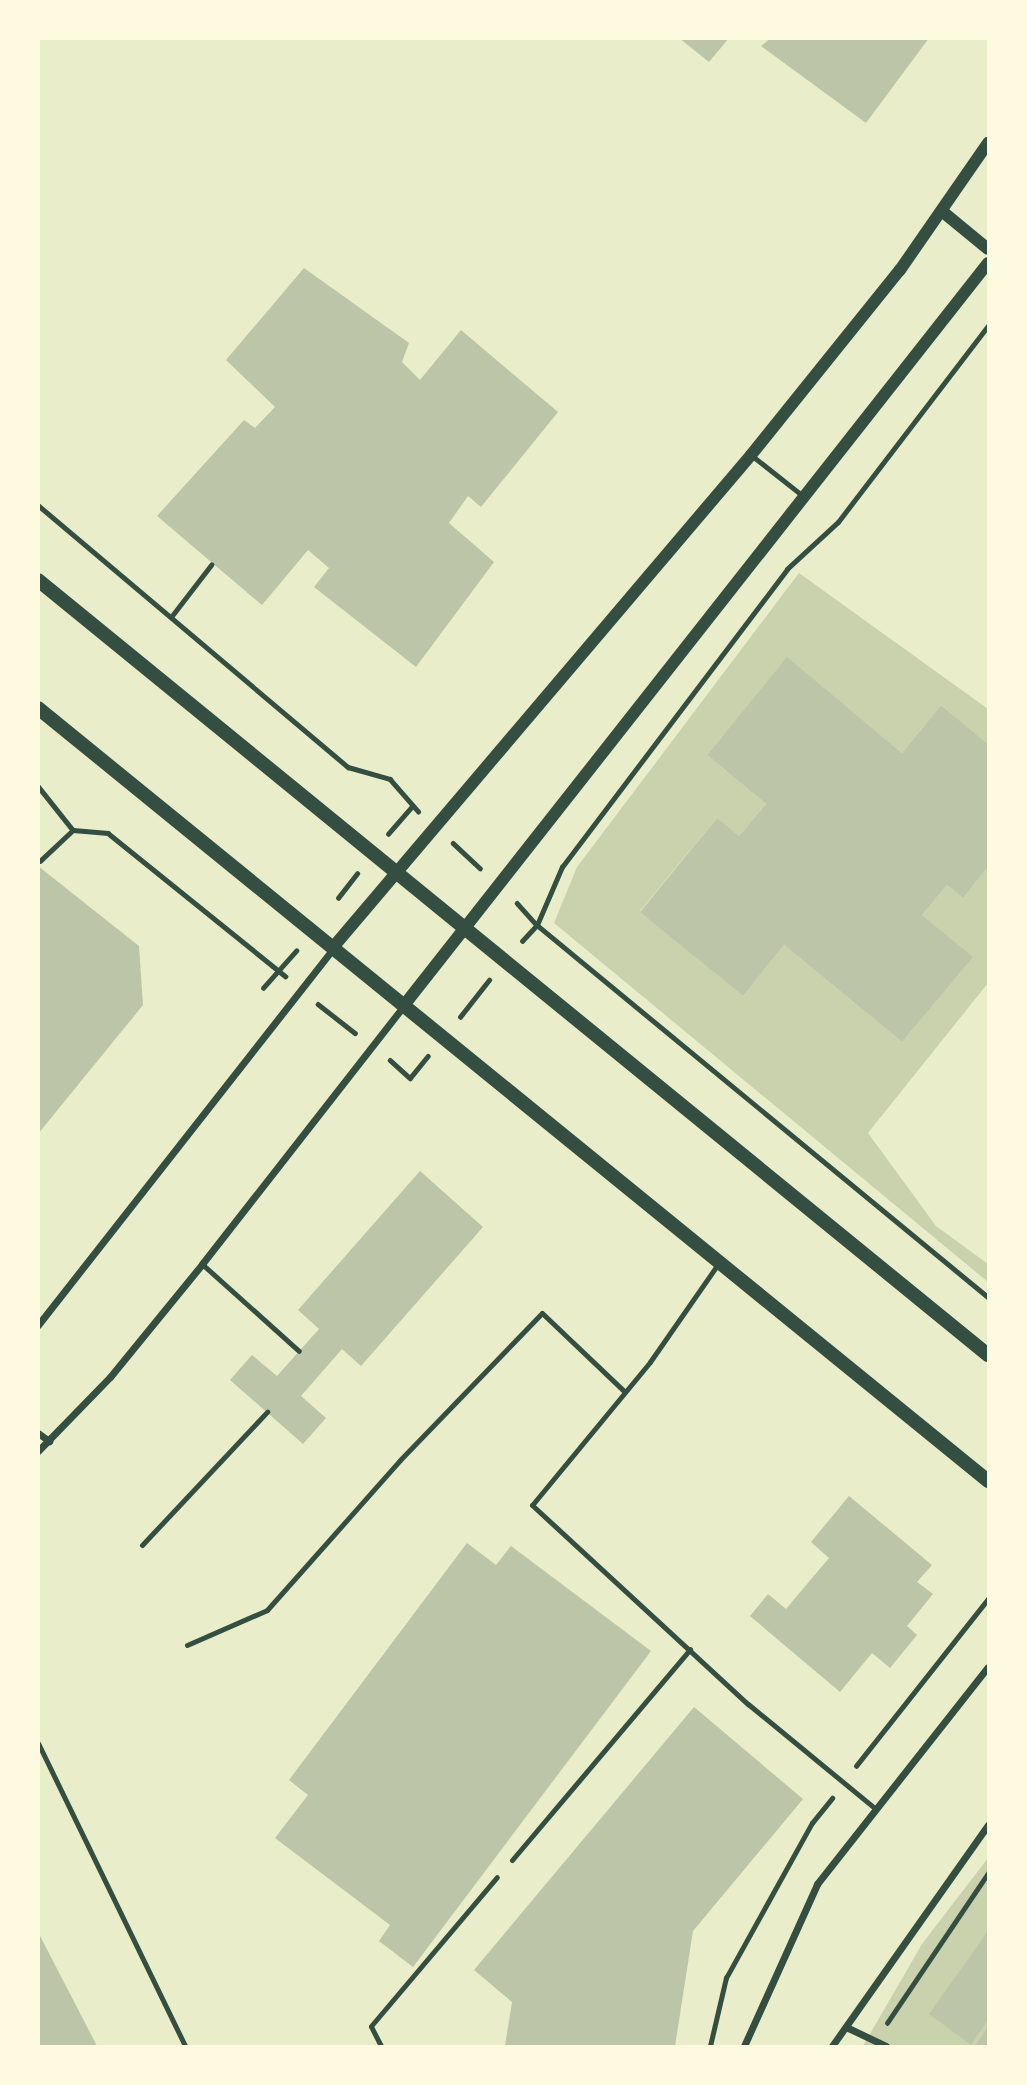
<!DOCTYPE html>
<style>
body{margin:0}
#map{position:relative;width:1027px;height:2085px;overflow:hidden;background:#e9edc9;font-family:"Noto Serif",serif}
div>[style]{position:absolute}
.green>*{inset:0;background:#cad2ad}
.building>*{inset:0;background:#bcc5a7}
.path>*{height:4.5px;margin:-2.25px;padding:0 2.25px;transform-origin:2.25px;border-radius:2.25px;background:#344e41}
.service>*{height:5px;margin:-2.5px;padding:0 2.5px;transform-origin:2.5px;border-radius:2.5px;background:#344e41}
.minor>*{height:7px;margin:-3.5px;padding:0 3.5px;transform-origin:3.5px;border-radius:3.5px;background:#344e41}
.tertiary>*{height:12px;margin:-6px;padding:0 6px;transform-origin:6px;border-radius:6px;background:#344e41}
.secondary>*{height:14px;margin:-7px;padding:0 7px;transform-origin:7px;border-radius:7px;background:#344e41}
span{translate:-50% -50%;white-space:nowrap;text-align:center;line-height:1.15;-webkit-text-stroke:6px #fefae0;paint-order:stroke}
.frame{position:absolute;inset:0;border:40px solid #fefae0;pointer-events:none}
</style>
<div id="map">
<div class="green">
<div style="clip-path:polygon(799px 573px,988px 709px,988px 744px,941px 705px,902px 753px,787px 658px,707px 755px,766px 804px,739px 836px,716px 819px,640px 911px,743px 996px,784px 945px,902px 1042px,972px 957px,922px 915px,947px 885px,963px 898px,988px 867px,988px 983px,868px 1133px,936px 1226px,988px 1264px,988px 1282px,554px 923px,577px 867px)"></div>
<div style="clip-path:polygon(988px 1858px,988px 2046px,863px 2046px,922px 1944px)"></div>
</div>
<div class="building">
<div style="clip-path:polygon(679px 38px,729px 38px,709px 62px)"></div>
<div style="clip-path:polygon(771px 38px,929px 38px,866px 123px,761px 46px)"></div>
<div style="clip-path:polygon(304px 268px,409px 343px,402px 362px,420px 380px,461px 330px,558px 412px,481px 507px,468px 496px,449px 523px,494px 562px,416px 667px,314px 587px,329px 568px,308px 550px,262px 605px,157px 516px,244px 420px,255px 428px,275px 407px,226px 360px)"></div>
<div style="clip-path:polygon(787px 657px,902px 753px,941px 705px,988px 744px,988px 867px,963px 898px,947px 885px,922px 915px,973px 957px,902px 1042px,784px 945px,743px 996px,640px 912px,717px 818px,739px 836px,766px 804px,707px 755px)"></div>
<div style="clip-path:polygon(38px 866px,139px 946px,143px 1005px,38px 1134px)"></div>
<div style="clip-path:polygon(420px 1171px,483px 1227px,361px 1366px,342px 1349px,301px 1396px,326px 1418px,303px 1444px,230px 1380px,252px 1355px,277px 1376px,319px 1329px,298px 1310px)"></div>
<div style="clip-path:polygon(849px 1496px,932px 1565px,917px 1582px,933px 1594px,907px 1626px,917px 1635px,890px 1668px,872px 1653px,840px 1692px,750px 1616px,768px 1594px,786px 1609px,829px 1558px,811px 1542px)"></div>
<div style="clip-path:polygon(467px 1543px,496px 1565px,511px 1546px,651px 1651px,413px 1967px,379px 1941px,390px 1925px,275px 1838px,308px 1795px,289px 1780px)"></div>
<div style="clip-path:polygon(694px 1707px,803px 1799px,693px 1931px,675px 2046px,505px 2046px,512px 2002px,474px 1970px)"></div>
<div style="clip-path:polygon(988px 1931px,988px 2020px,971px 2045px,929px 2014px)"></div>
<div style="clip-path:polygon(38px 1932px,97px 2046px,38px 2046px)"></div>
<div style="clip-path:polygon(988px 2027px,988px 2046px,975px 2046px)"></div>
</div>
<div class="path">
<div style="left:38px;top:505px;width:406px;rotate:40.2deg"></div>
<div style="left:348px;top:767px;width:44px;rotate:15.9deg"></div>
<div style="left:390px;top:779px;width:43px;rotate:48.8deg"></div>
<div style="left:171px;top:617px;width:66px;rotate:-52.4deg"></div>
<div style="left:38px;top:786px;width:56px;rotate:51.5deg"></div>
<div style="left:388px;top:834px;width:37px;rotate:-49deg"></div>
<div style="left:453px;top:843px;width:37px;rotate:43deg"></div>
<div style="left:40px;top:861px;width:45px;rotate:-43.2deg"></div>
<div style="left:73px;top:830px;width:35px;rotate:5deg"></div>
<div style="left:108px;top:833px;width:228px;rotate:38.9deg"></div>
<div style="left:338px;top:898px;width:31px;rotate:-52deg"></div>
<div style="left:517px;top:903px;width:30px;rotate:48deg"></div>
<div style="left:537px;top:925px;width:585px;rotate:39.52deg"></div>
<div style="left:522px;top:941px;width:22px;rotate:-47deg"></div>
<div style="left:537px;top:925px;width:63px;rotate:-66.7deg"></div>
<div style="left:562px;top:867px;width:373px;rotate:-52.9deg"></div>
<div style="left:787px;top:569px;width:69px;rotate:-42.7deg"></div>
<div style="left:838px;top:522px;width:247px;rotate:-52.6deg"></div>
<div style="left:263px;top:988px;width:50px;rotate:-48.3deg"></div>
<div style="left:318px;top:1004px;width:47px;rotate:38.1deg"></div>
<div style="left:460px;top:1017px;width:47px;rotate:-51.9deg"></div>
<div style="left:390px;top:1060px;width:27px;rotate:42deg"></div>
<div style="left:410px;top:1078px;width:28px;rotate:-51deg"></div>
<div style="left:856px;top:1766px;width:213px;rotate:-51.7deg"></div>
<div style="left:887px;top:2023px;width:181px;rotate:-56deg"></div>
<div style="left:710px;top:2046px;width:70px;rotate:-76.8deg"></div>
<div style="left:726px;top:1978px;width:177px;rotate:-61deg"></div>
<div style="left:812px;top:1823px;width:32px;rotate:-51deg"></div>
</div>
<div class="service">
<div style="left:751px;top:455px;width:66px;rotate:38.3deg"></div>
<div style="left:202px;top:1264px;width:130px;rotate:41.9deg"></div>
<div style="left:718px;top:1264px;width:119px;rotate:124.8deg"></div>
<div style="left:650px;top:1362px;width:185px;rotate:129.5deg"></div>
<div style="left:532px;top:1505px;width:294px;rotate:42.7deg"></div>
<div style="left:748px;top:1704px;width:166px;rotate:39.4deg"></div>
<div style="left:142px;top:1545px;width:183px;rotate:-46.8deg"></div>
<div style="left:187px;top:1645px;width:87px;rotate:-23.6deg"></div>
<div style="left:267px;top:1610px;width:200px;rotate:-48.4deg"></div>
<div style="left:400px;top:1460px;width:204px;rotate:-46deg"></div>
<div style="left:542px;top:1313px;width:113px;rotate:43.6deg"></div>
<div style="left:38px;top:1743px;width:337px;rotate:64.1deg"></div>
<div style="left:512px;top:1860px;width:276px;rotate:-49.8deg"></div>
<div style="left:381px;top:2046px;width:22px;rotate:-117deg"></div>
<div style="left:371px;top:2026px;width:195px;rotate:-49.8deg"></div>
</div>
<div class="minor">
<div style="left:38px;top:1325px;width:478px;rotate:-51.9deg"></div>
<div style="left:38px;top:1433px;width:14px;rotate:36deg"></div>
<div style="left:38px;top:1451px;width:103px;rotate:-45.8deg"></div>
<div style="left:110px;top:1377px;width:146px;rotate:-50.8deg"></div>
<div style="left:202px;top:1264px;width:328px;rotate:-52deg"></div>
<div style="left:846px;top:2027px;width:44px;rotate:25.4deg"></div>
<div style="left:744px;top:2046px;width:178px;rotate:-65.7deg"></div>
<div style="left:817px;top:1884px;width:276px;rotate:-51.8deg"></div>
<div style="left:832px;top:2046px;width:271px;rotate:-54.8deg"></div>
</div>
<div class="tertiary">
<div style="left:943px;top:212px;width:58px;rotate:39.4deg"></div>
<div style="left:335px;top:945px;width:643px;rotate:-49.67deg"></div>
<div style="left:751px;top:455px;width:238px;rotate:-51.2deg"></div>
<div style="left:900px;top:270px;width:155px;rotate:-55.3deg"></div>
<div style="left:405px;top:1004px;width:943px;rotate:-51.81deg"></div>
</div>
<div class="secondary">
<div style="left:38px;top:580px;width:1226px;rotate:39.21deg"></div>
<div style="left:38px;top:708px;width:1225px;rotate:39.13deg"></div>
</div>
<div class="frame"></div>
</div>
